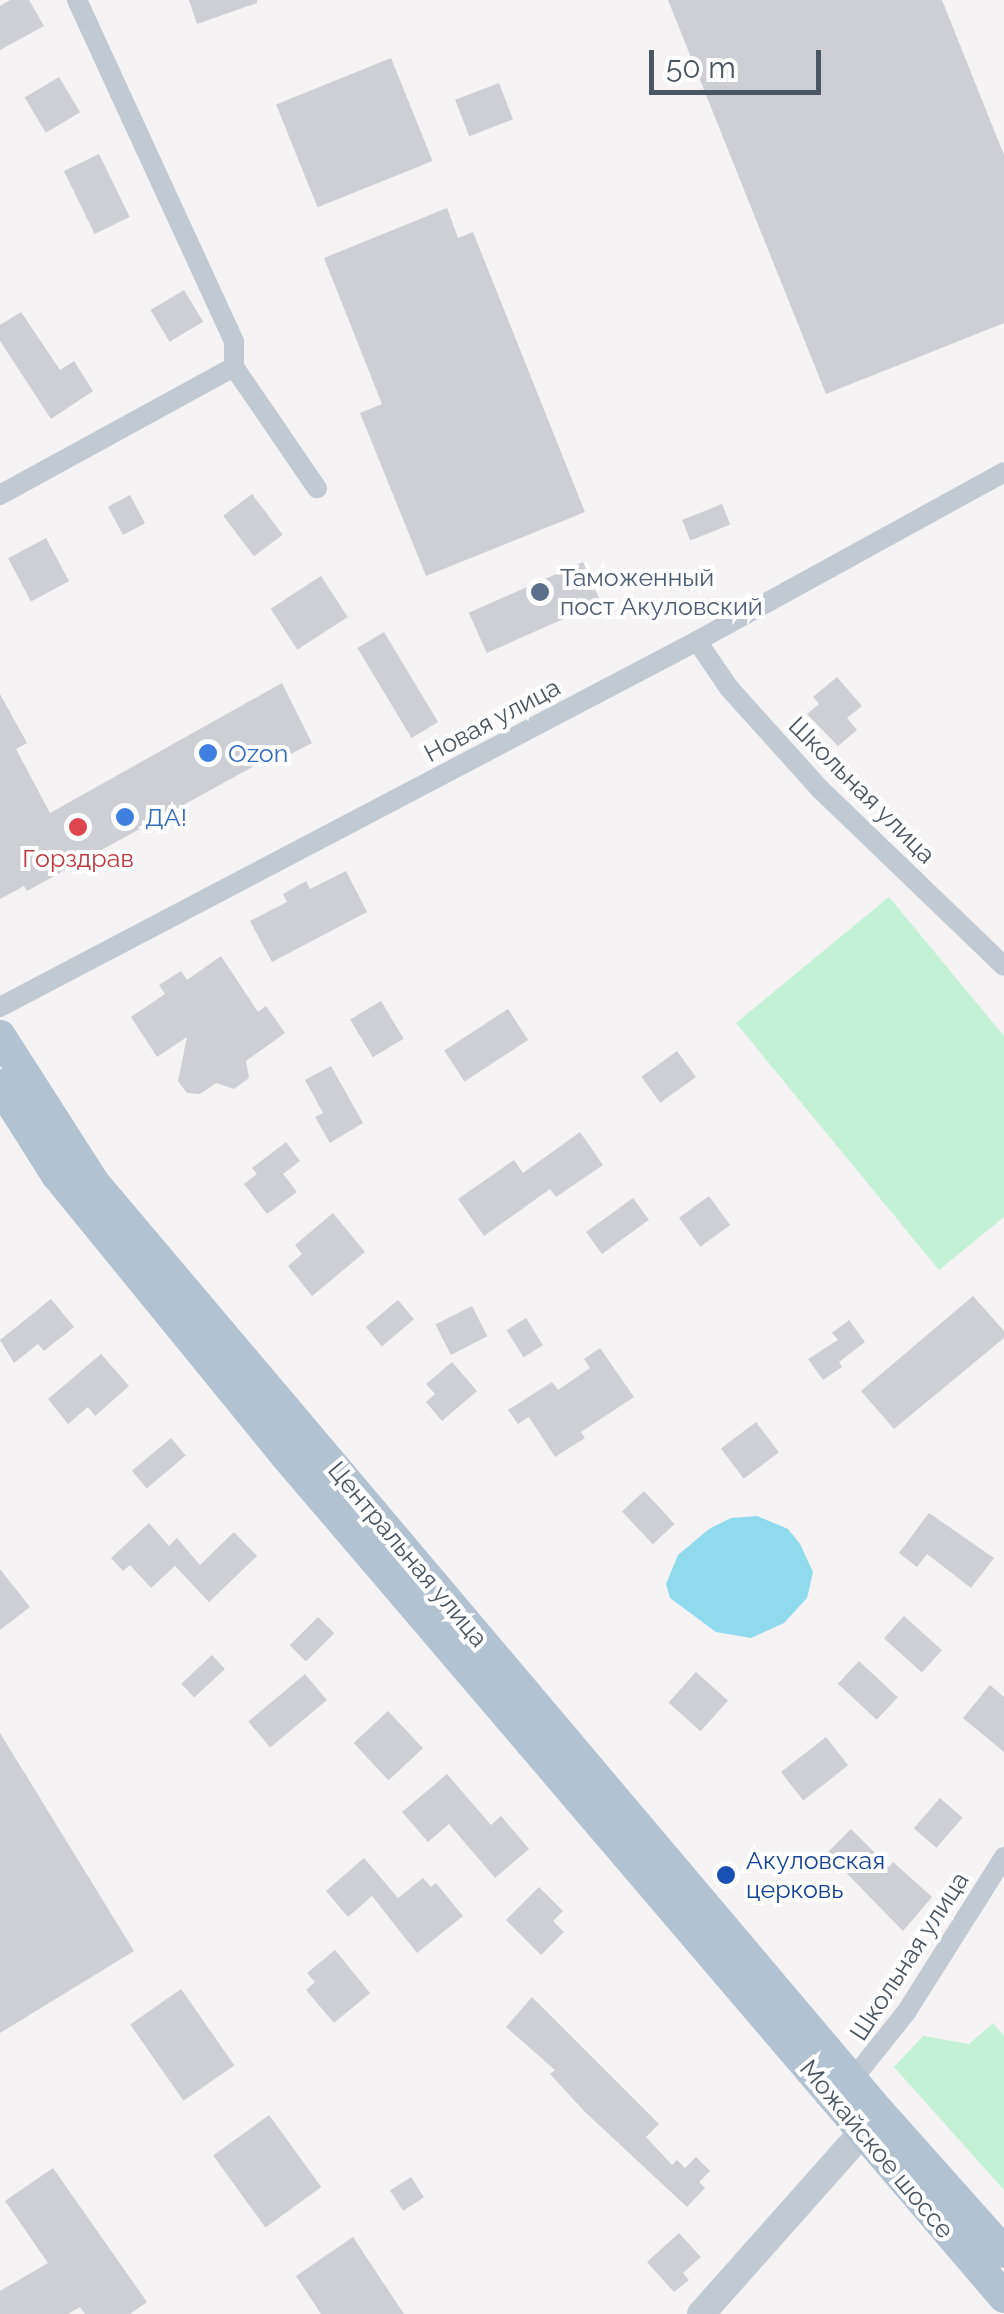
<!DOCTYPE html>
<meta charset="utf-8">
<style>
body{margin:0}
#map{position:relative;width:1004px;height:2314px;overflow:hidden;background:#f5f3f3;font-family:Raleway,sans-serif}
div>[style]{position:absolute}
.green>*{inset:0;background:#c3f1d5}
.water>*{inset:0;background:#90daee}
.building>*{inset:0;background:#cdcfd5;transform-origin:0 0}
.minor>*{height:20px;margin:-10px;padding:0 10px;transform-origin:10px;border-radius:10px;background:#c1cad2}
.tertiary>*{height:28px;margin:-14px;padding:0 14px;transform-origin:14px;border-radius:14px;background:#c1cad2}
.primary>*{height:32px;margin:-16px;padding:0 16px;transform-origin:16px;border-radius:16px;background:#b3c2d1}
.dots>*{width:28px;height:28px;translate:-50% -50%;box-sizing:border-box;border:5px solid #fff;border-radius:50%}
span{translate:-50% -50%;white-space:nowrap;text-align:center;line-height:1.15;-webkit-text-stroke:8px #fff;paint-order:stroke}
.service-label{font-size:25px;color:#4e5e75}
.left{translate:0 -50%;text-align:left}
.street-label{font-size:25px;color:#4a5661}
.shop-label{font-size:25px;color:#366cbe}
.health-label{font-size:25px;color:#be3a42}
.transit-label{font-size:25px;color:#164399}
.scale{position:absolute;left:649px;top:50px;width:172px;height:45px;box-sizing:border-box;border:5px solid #4a5661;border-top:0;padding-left:12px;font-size:30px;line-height:35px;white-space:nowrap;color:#4a5661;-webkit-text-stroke:8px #fff;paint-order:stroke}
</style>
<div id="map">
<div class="green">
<div style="clip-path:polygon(889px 897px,1004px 1036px,1004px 1217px,939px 1270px,736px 1023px)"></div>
<div style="clip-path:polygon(993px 2023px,1004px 2036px,1004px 2190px,894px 2067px,923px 2036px,969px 2044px)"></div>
</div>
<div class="water">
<div style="clip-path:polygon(757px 1516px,788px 1529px,800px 1544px,813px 1572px,807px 1598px,784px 1623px,751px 1638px,716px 1632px,670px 1598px,666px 1584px,678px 1555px,709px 1529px,731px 1518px)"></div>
</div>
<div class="building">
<div style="clip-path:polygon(10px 0,29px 0,44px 26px,0 50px,0 6px)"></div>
<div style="clip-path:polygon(189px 0,257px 0,257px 3px,197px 24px)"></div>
<div style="clip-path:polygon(668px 0,942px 0,1004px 155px,1004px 323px,826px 394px)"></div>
<div style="left:391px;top:58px;width:111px;height:124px;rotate:68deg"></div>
<div style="left:59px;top:77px;width:41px;height:40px;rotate:59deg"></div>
<div style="left:499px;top:83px;width:39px;height:47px;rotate:69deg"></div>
<div style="left:99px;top:154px;width:70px;height:39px;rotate:64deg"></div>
<div style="clip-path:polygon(447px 208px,458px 238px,473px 232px,585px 512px,426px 576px,360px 413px,382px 404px,324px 258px)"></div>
<div style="left:184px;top:290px;width:37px;height:39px;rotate:59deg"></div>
<div style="clip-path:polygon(21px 312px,60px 370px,74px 361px,93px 391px,51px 419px,0 341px,0 325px)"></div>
<div style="left:252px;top:494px;width:51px;height:36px;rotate:53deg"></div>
<div style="left:130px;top:495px;width:32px;height:25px;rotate:62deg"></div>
<div style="left:722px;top:504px;width:22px;height:43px;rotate:68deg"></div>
<div style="left:46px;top:538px;width:49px;height:43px;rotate:62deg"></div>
<div style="left:583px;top:562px;width:44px;height:125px;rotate:66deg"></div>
<div style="left:321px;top:576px;width:49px;height:60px;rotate:57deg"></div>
<div style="left:384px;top:632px;width:105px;height:31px;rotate:59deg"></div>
<div style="clip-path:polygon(837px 677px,862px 706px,847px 718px,857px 730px,838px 746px,807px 714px,819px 704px,813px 697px)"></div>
<div style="clip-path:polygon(282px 683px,312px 743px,279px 760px,276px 754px,27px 891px,24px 886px,0 899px,0 694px,27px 743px,16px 749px,50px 813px)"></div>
<div style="clip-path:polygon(346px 871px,367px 912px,272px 962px,250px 921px,287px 902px,283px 894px,306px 881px,310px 889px)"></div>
<div style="clip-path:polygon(221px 956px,258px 1012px,266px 1006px,285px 1033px,246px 1061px,249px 1078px,234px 1089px,216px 1083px,200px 1094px,187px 1093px,178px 1081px,187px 1037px,157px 1057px,131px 1017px,165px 994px,159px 985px,181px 971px,187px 980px)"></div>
<div style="left:381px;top:1001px;width:44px;height:36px;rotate:59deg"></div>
<div style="left:508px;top:1009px;width:37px;height:76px;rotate:57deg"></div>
<div style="left:677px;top:1051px;width:32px;height:44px;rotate:54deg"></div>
<div style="clip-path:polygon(331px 1066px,363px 1123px,330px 1143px,315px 1117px,323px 1113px,305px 1080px)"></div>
<div style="clip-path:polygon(580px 1132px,603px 1165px,556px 1197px,550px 1189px,484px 1236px,458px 1199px,514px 1160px,523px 1173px)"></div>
<div style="clip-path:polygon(286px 1142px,300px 1161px,283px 1174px,297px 1192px,267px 1214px,244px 1184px,257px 1174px,252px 1168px)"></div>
<div style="left:709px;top:1196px;width:36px;height:37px;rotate:54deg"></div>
<div style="left:633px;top:1198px;width:27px;height:58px;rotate:54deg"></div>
<div style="clip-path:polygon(333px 1213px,365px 1252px,312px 1296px,288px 1266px,302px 1254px,295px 1245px)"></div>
<div style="clip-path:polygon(973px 1296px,1004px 1331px,1004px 1338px,894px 1429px,861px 1391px)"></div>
<div style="clip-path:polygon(51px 1299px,74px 1327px,44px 1351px,38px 1344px,14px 1363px,0 1340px)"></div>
<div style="left:398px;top:1300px;width:25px;height:42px;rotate:50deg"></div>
<div style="left:472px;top:1306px;width:34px;height:41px;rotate:63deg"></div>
<div style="left:526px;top:1318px;width:32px;height:23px;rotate:58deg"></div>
<div style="clip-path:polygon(849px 1320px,865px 1342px,839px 1362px,842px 1367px,823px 1380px,808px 1359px,838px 1340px,832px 1333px)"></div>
<div style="clip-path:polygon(600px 1348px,634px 1397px,581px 1432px,585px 1438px,555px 1457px,529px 1417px,518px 1424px,508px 1410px,552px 1382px,558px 1390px,590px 1368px,584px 1359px)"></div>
<div style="clip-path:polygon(101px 1354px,129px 1386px,95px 1416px,88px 1407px,68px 1424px,48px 1399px)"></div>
<div style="clip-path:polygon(452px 1362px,477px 1391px,442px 1421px,426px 1402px,435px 1394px,426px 1384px)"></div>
<div style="left:756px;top:1422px;width:38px;height:44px;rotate:53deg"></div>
<div style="left:171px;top:1438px;width:23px;height:51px;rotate:50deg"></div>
<div style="left:644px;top:1491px;width:45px;height:30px;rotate:47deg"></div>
<div style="clip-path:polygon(929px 1513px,994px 1558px,971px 1588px,927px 1554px,917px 1567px,899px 1553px)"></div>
<div style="clip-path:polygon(149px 1523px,169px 1546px,177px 1538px,200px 1565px,234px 1532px,257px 1556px,209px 1602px,175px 1566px,151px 1588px,130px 1565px,123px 1571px,111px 1558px)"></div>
<div style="clip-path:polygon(0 1569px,30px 1607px,0 1630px)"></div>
<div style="left:904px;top:1616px;width:51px;height:30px;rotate:42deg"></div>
<div style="left:318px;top:1617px;width:23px;height:40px;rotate:45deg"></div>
<div style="left:212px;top:1655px;width:19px;height:42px;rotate:47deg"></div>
<div style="left:859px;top:1661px;width:53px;height:31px;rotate:43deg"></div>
<div style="left:696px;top:1672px;width:43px;height:41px;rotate:42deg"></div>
<div style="left:305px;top:1674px;width:34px;height:74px;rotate:50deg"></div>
<div style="clip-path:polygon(990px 1685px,1004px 1697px,1004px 1752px,963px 1718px)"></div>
<div style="left:388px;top:1711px;width:51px;height:47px;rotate:47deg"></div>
<div style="clip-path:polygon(0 1733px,134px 1951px,0 2033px)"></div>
<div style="left:826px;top:1737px;width:36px;height:57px;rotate:52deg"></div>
<div style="clip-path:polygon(447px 1774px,491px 1825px,501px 1816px,529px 1849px,495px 1878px,449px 1824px,428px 1842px,402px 1812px)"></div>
<div style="left:940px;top:1798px;width:30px;height:40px;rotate:41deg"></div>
<div style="clip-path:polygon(851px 1829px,889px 1867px,893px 1862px,932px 1897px,903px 1931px,827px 1853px)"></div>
<div style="clip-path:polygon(364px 1858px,398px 1898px,423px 1878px,431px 1887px,436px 1883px,463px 1916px,417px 1953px,372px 1896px,348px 1917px,326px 1891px)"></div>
<div style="clip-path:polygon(539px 1887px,563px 1911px,553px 1921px,564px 1932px,541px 1955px,506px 1920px)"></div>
<div style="clip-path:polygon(335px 1950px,370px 1993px,334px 2023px,306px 1990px,315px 1982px,307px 1973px)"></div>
<div style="left:181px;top:1989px;width:93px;height:62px;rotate:55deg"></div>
<div style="clip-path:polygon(532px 1997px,659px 2124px,646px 2137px,672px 2165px,677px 2160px,685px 2168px,696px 2157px,710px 2171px,699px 2182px,705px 2188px,687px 2207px,585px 2112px,550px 2074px,555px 2070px,506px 2027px)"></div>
<div style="left:269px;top:2115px;width:89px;height:69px;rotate:54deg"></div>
<div style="clip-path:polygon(53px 2168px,147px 2302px,130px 2314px,85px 2314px,80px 2307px,68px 2314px,0 2314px,0 2291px,48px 2263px,5px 2201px)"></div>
<div style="left:411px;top:2177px;width:24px;height:25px;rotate:57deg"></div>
<div style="clip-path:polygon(679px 2233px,701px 2257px,683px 2273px,689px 2280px,674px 2292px,647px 2262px)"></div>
<div style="clip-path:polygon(353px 2237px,404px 2314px,321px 2314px,296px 2276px)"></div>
</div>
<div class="minor">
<div style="left:77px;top:0;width:376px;rotate:65.3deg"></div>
<div style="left:234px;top:342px;width:25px;rotate:90deg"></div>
<div style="left:234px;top:367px;width:147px;rotate:55.6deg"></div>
<div style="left:0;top:495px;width:267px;rotate:-28.7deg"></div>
<div style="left:697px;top:641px;width:57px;rotate:55.8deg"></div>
<div style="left:729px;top:688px;width:136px;rotate:48deg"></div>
<div style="left:820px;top:789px;width:255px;rotate:43.9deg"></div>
<div style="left:0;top:1007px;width:787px;rotate:-27.7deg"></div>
<div style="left:697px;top:641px;width:350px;rotate:-28.8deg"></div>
<div style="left:852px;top:2080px;width:88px;rotate:-51.4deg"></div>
<div style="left:907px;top:2011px;width:182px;rotate:-57.8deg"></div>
</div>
<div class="tertiary">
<div style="left:701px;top:2314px;width:264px;rotate:-48.4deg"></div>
</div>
<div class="primary">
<div style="left:0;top:1036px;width:174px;rotate:57.4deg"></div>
<div style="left:94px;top:1183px;width:1218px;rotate:49.8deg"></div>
<div style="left:880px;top:2113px;width:186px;rotate:48.3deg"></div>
<div style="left:0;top:1085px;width:107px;rotate:57.7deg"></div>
<div style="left:57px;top:1175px;width:365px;rotate:50.8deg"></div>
<div style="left:288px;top:1458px;width:1103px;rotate:49.52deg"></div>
</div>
<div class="dots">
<div style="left:540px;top:592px;background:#5c6f8a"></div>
<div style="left:208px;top:753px;background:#3f7fe0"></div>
<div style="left:125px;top:817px;background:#3f7fe0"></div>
<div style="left:78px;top:827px;background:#e0444e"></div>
<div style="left:726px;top:1875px;background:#1a4fb4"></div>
</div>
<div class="service-label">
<span class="left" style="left:560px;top:592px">Таможенный<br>пост Акуловский</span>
</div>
<div class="street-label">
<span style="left:492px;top:720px;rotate:-28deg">Новая улица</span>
<span style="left:862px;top:790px;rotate:45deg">Школьная улица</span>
<span style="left:408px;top:1554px;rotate:50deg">Центральная улица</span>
<span style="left:909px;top:1956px;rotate:-57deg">Школьная улица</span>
<span style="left:877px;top:2149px;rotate:50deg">Можайское шоссе</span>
</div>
<div class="shop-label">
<span class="left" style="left:228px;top:753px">Ozon</span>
<span class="left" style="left:145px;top:817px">ДА!</span>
</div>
<div class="health-label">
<span style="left:78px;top:858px">Горздрав</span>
</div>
<div class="transit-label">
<span class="left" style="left:746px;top:1875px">Акуловская<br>церковь</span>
</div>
<div class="scale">50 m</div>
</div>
